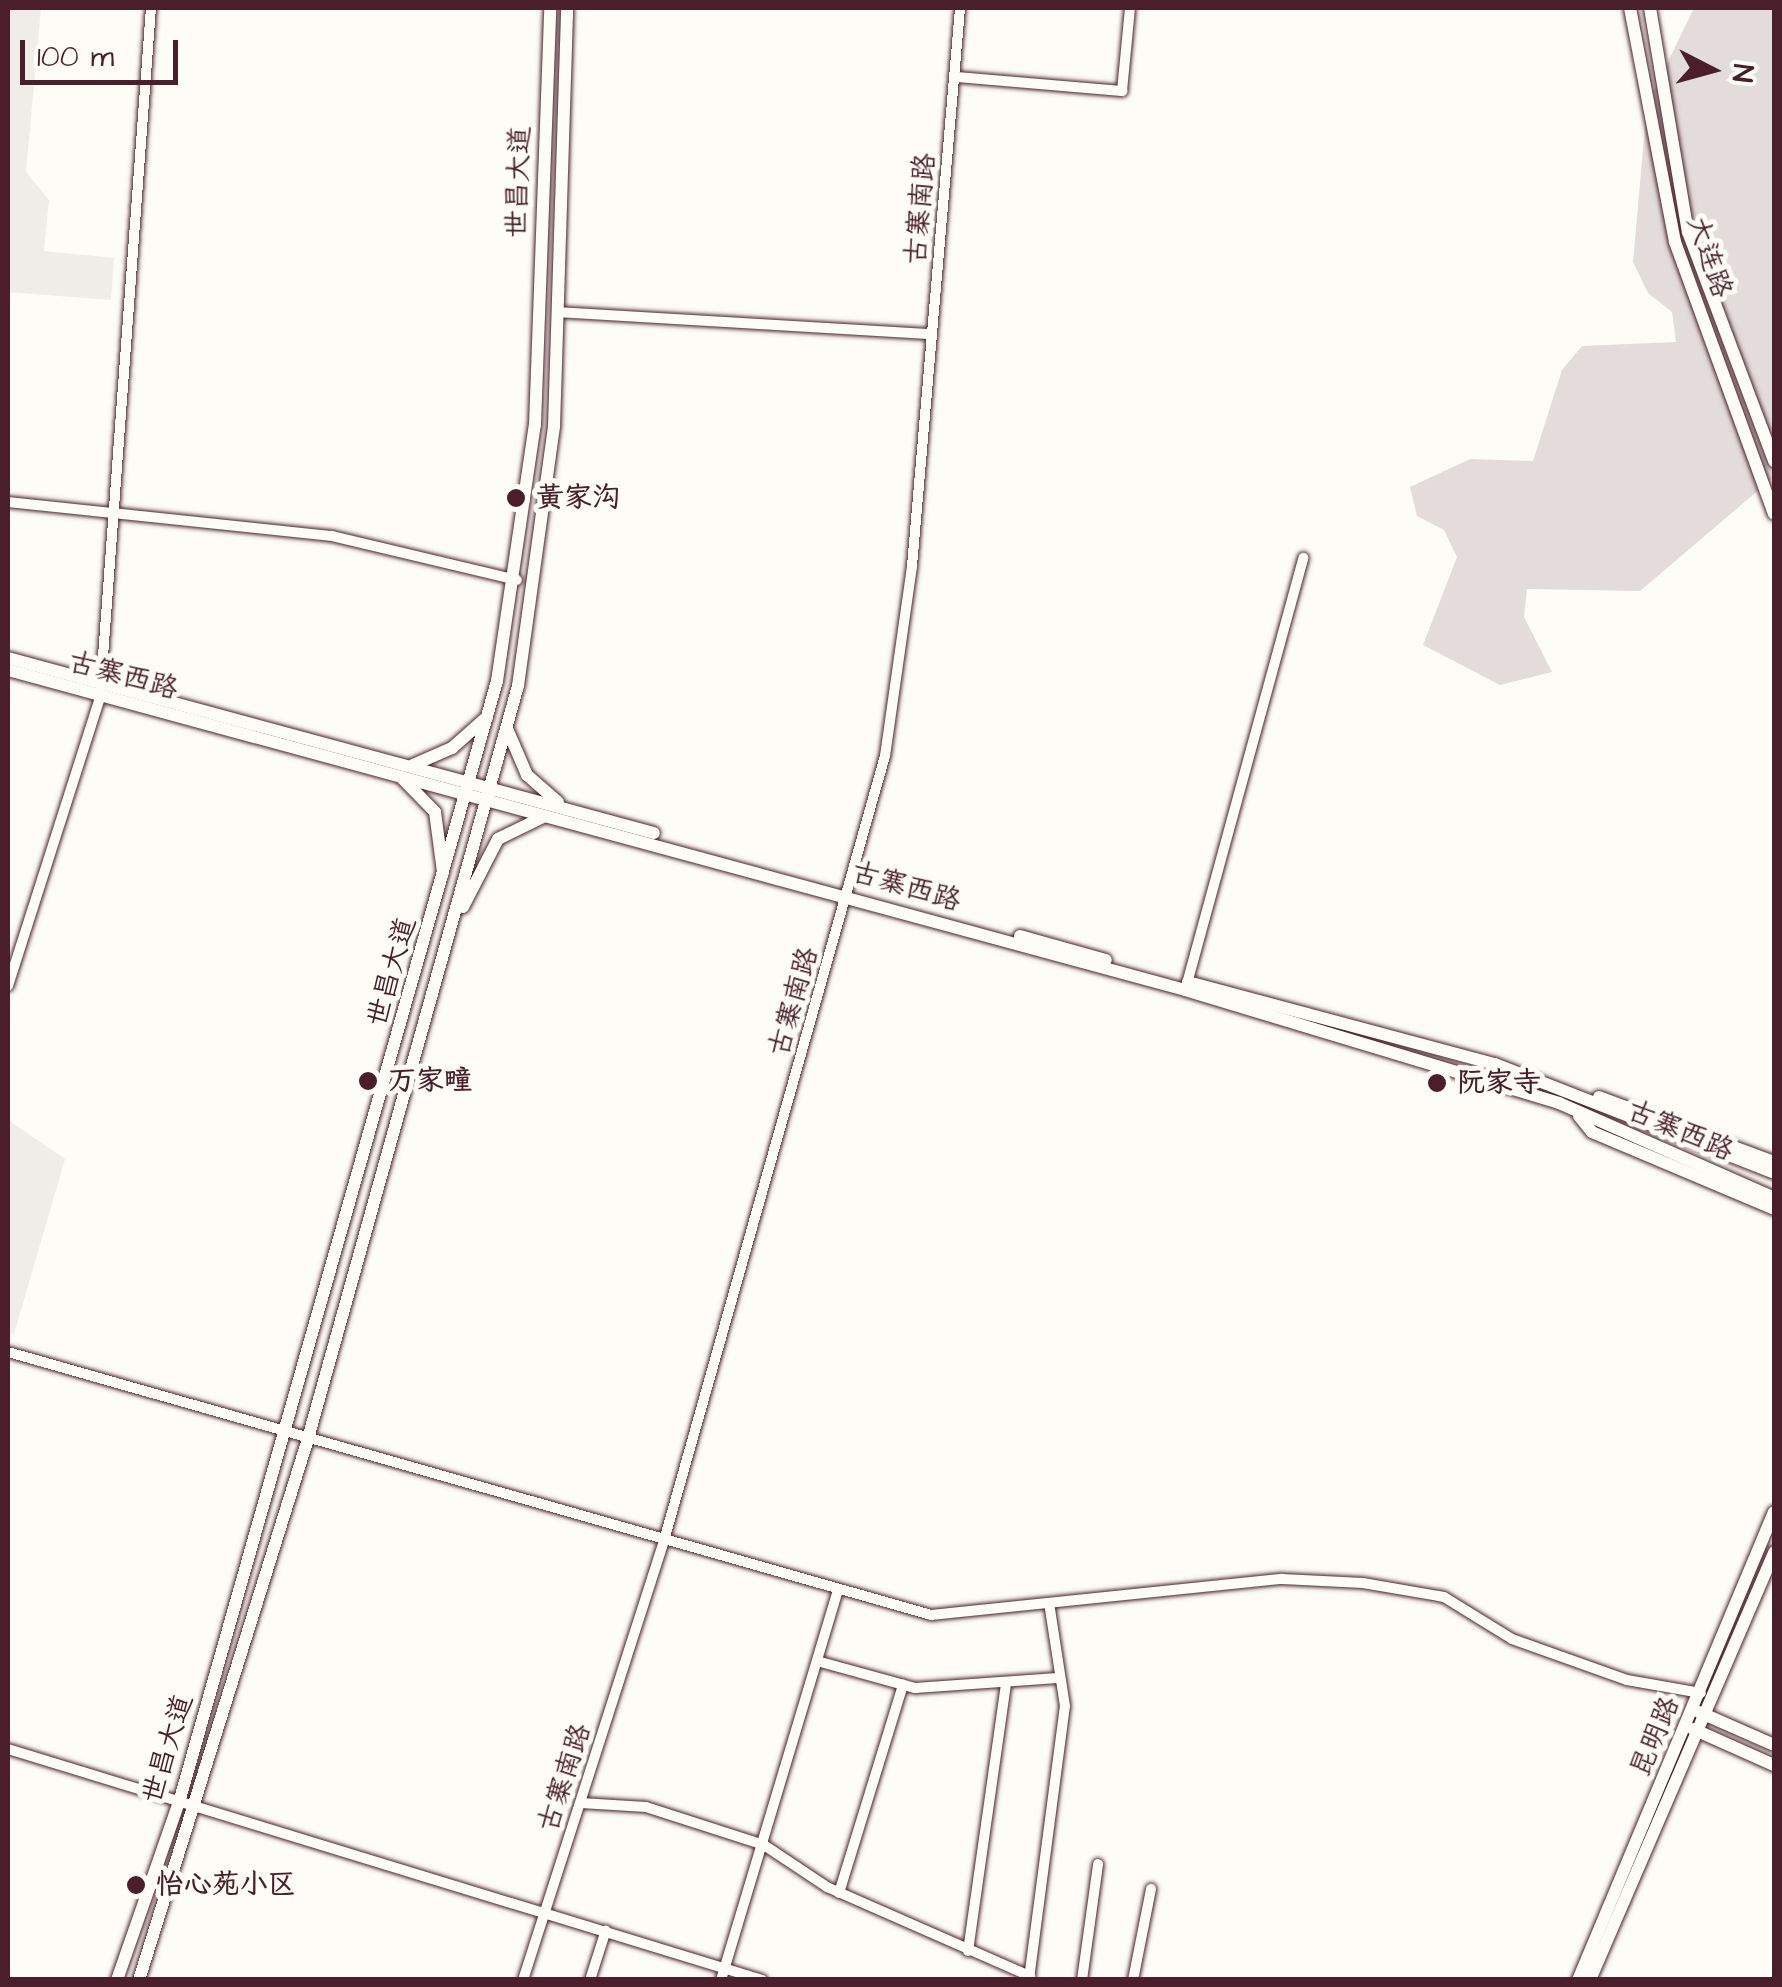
<!DOCTYPE html>
<meta charset="utf-8">
<style>
body{margin:0}
#map{position:relative;width:1782px;height:1987px;overflow:hidden;background:#fdfcf7;font-family:"Architects Daughter","LXGW WenKai TC",sans-serif}
div>[style]{position:absolute}
.built>*{inset:0;background:#f0ece8}
.green>*{inset:0;background:#e3dcda}
.roads{filter:drop-shadow(0 0 2px #4a1f2b) drop-shadow(0 0 2px #4a1f2b)}
.minor>*{height:10px;margin:-5px;padding:0 5px;transform-origin:5px;border-radius:5px;background:#fdfcf7}
.major>*{height:12px;margin:-6px;padding:0 6px;transform-origin:6px;border-radius:6px;background:#fdfcf7}
.dots>*{width:28px;height:28px;translate:-50% -50%;box-sizing:border-box;border:5px solid #fdfcf7;border-radius:50%}
span{translate:-50% -50%;white-space:nowrap;text-align:center;line-height:1.15;-webkit-text-stroke:10px #fdfcf7;paint-order:stroke}
.street-label{font-size:28px;color:#4a1f2b}
.poi-label{font-size:28px;color:#4a1f2b;font-weight:700}
.left{translate:0 -50%;text-align:left}
.frame{position:absolute;inset:0;border:10px solid #4a1f2b;pointer-events:none}
.north{position:absolute;left:1662px;top:20px;width:100px;height:100px;-webkit-text-stroke:8px #fdfcf7;paint-order:stroke;rotate:96deg;font-size:28px;font-weight:700;line-height:40px;text-align:center;color:#4a1f2b}
.north::after{content:'';display:block;margin:auto;width:35px;height:45px;background:#4a1f2b;clip-path:polygon(50% 0,100% 100%,50% 72%,0 100%)}
.scale{position:absolute;left:20px;top:40px;width:158px;height:45px;box-sizing:border-box;border:5px solid #4a1f2b;border-top:0;padding-left:12px;font-size:30px;line-height:35px;white-space:nowrap;color:#4a1f2b;-webkit-text-stroke:8px #fdfcf7;paint-order:stroke}
</style>
<div id="map">
<div class="built">
<div style="clip-path:polygon(8px 8px,41px 8px,26px 172px,49px 200px,44px 251px,114px 258px,111px 300px,8px 292px)"></div>
<div style="clip-path:polygon(8px 1120px,65px 1159px,14px 1334px,8px 1332px)"></div>
</div>
<div class="green">
<div style="clip-path:polygon(1694px 8px,1774px 8px,1774px 477px,1640px 591px,1527px 589px,1524px 617px,1552px 672px,1500px 685px,1423px 645px,1457px 557px,1444px 530px,1417px 516px,1410px 487px,1470px 459px,1533px 461px,1562px 370px,1582px 346px,1676px 342px,1672px 312px,1648px 293px,1633px 262px,1647px 105px)"></div>
</div>
<div class="roads">
<div class="minor">
<div style="left:956px;top:77px;width:167px;rotate:4.8deg"></div>
<div style="left:1122px;top:91px;width:83px;rotate:-84.5deg"></div>
<div style="left:557px;top:312px;width:375px;rotate:3.4deg"></div>
<div style="left:8px;top:502px;width:326px;rotate:6deg"></div>
<div style="left:332px;top:536px;width:190px;rotate:13.4deg"></div>
<div style="left:8px;top:986px;width:303px;rotate:-72.3deg"></div>
<div style="left:100px;top:697px;width:691px;rotate:-85.77deg"></div>
<div style="left:1186px;top:987px;width:445px;rotate:-74.7deg"></div>
<div style="left:8px;top:1352px;width:960px;rotate:15.9deg"></div>
<div style="left:931px;top:1615px;width:353px;rotate:-5.9deg"></div>
<div style="left:1282px;top:1579px;width:81px;rotate:2.8deg"></div>
<div style="left:1363px;top:1583px;width:82px;rotate:9.8deg"></div>
<div style="left:1444px;top:1597px;width:80px;rotate:31.7deg"></div>
<div style="left:1512px;top:1639px;width:122px;rotate:19.6deg"></div>
<div style="left:1627px;top:1680px;width:75px;rotate:10deg"></div>
<div style="left:817px;top:1661px;width:102px;rotate:15.4deg"></div>
<div style="left:915px;top:1688px;width:143px;rotate:-4deg"></div>
<div style="left:8px;top:1749px;width:789px;rotate:17.03deg"></div>
<div style="left:581px;top:1803px;width:65px;rotate:3.5deg"></div>
<div style="left:646px;top:1807px;width:124px;rotate:17.9deg"></div>
<div style="left:764px;top:1845px;width:76px;rotate:33.7deg"></div>
<div style="left:827px;top:1887px;width:222px;rotate:23.7deg"></div>
<div style="left:839px;top:1893px;width:218px;rotate:-72.9deg"></div>
<div style="left:968px;top:1951px;width:270px;rotate:-81.9deg"></div>
<div style="left:1029px;top:1979px;width:275px;rotate:-82.5deg"></div>
<div style="left:1065px;top:1706px;width:104px;rotate:-98.8deg"></div>
<div style="left:523px;top:1980px;width:465px;rotate:-72.2deg"></div>
<div style="left:665px;top:1537px;width:811px;rotate:-74.27deg"></div>
<div style="left:885px;top:756px;width:192px;rotate:-81.9deg"></div>
<div style="left:912px;top:566px;width:560px;rotate:-85.08deg"></div>
<div style="left:590px;top:1980px;width:52px;rotate:-72.3deg"></div>
<div style="left:721px;top:1980px;width:407px;rotate:-73.3deg"></div>
<div style="left:1082px;top:1980px;width:117px;rotate:-82.1deg"></div>
<div style="left:1133px;top:1980px;width:93px;rotate:-78.8deg"></div>
</div>
<div class="major">
<div style="left:1630px;top:8px;width:238px;rotate:79.1deg"></div>
<div style="left:1675px;top:242px;width:289px;rotate:70deg"></div>
<div style="left:1650px;top:8px;width:227px;rotate:80.4deg"></div>
<div style="left:1688px;top:232px;width:245px;rotate:69.4deg"></div>
<div style="left:8px;top:658px;width:669px;rotate:15.16deg"></div>
<div style="left:8px;top:670px;width:1220px;rotate:15.21deg"></div>
<div style="left:1185px;top:990px;width:391px;rotate:16.8deg"></div>
<div style="left:1559px;top:1103px;width:235px;rotate:23.8deg"></div>
<div style="left:508px;top:731px;width:48px;rotate:66.6deg"></div>
<div style="left:527px;top:775px;width:41px;rotate:41.1deg"></div>
<div style="left:413px;top:765px;width:43px;rotate:-23.6deg"></div>
<div style="left:452px;top:748px;width:47px;rotate:-41.5deg"></div>
<div style="left:401px;top:777px;width:49px;rotate:45.8deg"></div>
<div style="left:435px;top:812px;width:61px;rotate:82.4deg"></div>
<div style="left:463px;top:907px;width:76px;rotate:-62.8deg"></div>
<div style="left:498px;top:839px;width:52px;rotate:-26.1deg"></div>
<div style="left:1020px;top:936px;width:89px;rotate:15.6deg"></div>
<div style="left:1188px;top:982px;width:318px;rotate:15deg"></div>
<div style="left:1495px;top:1064px;width:300px;rotate:21.3deg"></div>
<div style="left:1599px;top:1097px;width:187px;rotate:20.4deg"></div>
<div style="left:1579px;top:1116px;width:21px;rotate:51deg"></div>
<div style="left:1592px;top:1132px;width:198px;rotate:22.9deg"></div>
<div style="left:1699px;top:1712px;width:82px;rotate:23.7deg"></div>
<div style="left:1693px;top:1729px;width:89px;rotate:24deg"></div>
<div style="left:117px;top:1980px;width:192px;rotate:-70.8deg"></div>
<div style="left:180px;top:1799px;width:1162px;rotate:-74.17deg"></div>
<div style="left:497px;top:681px;width:259px;rotate:-81.6deg"></div>
<div style="left:535px;top:425px;width:417px;rotate:-87.9deg"></div>
<div style="left:139px;top:1980px;width:564px;rotate:-72.66deg"></div>
<div style="left:307px;top:1442px;width:785px;rotate:-74.41deg"></div>
<div style="left:518px;top:686px;width:261px;rotate:-82.1deg"></div>
<div style="left:554px;top:427px;width:419px;rotate:-88.2deg"></div>
<div style="left:1578px;top:1980px;width:507px;rotate:-67.28deg"></div>
<div style="left:1590px;top:1980px;width:466px;rotate:-66.7deg"></div>
</div>
</div>
<div class="dots">
<div style="left:516px;top:498px;background:#4a1f2b"></div>
<div style="left:368px;top:1081px;background:#4a1f2b"></div>
<div style="left:1437px;top:1083px;background:#4a1f2b"></div>
<div style="left:136px;top:1885px;background:#4a1f2b"></div>
</div>
<div class="street-label">
<span style="left:519px;top:182px;rotate:-88deg">世昌大道</span>
<span style="left:921px;top:209px;rotate:-85deg">古寨南路</span>
<span style="left:1709px;top:257px;rotate:71deg">大连路</span>
<span style="left:123px;top:676px;rotate:15deg">古寨西路</span>
<span style="left:906px;top:887px;rotate:16deg">古寨西路</span>
<span style="left:392px;top:972px;rotate:-74deg">世昌大道</span>
<span style="left:794px;top:1002px;rotate:-74deg">古寨南路</span>
<span style="left:1680px;top:1131px;rotate:23deg">古寨西路</span>
<span style="left:1655px;top:1737px;rotate:-67deg">昆明路</span>
<span style="left:168px;top:1749px;rotate:-73deg">世昌大道</span>
<span style="left:565px;top:1778px;rotate:-72deg">古寨南路</span>
</div>
<div class="poi-label">
<span class="left" style="left:536px;top:498px">黄家沟</span>
<span class="left" style="left:388px;top:1081px">万家疃</span>
<span class="left" style="left:1457px;top:1083px">阮家寺</span>
<span class="left" style="left:156px;top:1885px">怡心苑小区</span>
</div>
<div class="frame"></div>
<div class="north">N</div>
<div class="scale">100 m</div>
</div>
